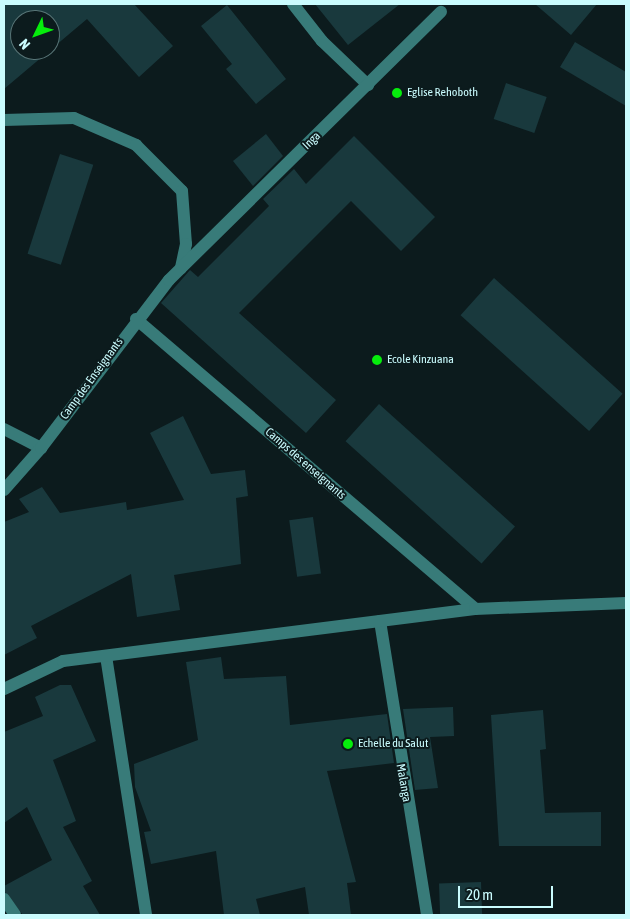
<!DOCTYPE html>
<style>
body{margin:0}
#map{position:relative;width:630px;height:919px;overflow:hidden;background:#0c1b1d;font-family:"Asap Condensed",sans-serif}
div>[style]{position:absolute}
.building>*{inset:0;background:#19393d;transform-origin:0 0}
.minor>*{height:12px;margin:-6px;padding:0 6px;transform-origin:6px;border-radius:6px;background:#387b79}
.dots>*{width:14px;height:14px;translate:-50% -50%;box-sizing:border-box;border:2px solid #0c1b1d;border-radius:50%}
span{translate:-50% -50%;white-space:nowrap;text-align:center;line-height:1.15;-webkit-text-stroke:4px #0c1b1d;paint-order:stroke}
.poi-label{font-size:12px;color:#cafcfe}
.left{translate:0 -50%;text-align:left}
.street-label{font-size:12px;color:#cafcfe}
.frame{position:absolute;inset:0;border:5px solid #cafcfe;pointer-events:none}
.north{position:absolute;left:10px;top:10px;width:50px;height:50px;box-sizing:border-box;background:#0c1b1d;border:1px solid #587577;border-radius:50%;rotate:228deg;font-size:14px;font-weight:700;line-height:20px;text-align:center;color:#cafcfe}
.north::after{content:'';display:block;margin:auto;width:18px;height:22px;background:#06ed0c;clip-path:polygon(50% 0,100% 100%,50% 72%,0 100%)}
.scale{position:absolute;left:458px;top:886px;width:95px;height:22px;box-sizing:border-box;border:2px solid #cafcfe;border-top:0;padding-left:6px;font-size:15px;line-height:18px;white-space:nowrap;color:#cafcfe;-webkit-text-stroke:4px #0c1b1d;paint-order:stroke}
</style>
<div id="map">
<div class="building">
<div style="clip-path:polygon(evenodd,4px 4px,134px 4px,173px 46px,139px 77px,87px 19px,4px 89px,4px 4px,20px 20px,50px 20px,50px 50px,20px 50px,20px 20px)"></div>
<div style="clip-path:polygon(315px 4px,400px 4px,348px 45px)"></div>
<div style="clip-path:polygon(535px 4px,597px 4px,571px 35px)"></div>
<div style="clip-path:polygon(227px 5px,286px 79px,256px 104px,226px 69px,232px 64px,201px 26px)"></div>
<div style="clip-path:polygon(575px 42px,626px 72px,626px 106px,560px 67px)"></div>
<div style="left:506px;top:83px;width:43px;height:38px;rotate:19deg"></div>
<div style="clip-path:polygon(266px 134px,283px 156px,253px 186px,233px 161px)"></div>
<div style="clip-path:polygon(354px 136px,435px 217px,401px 251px,351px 201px,239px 313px,336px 400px,306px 433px,161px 303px,190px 270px,198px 277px,269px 206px,263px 199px,294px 169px,306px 184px)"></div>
<div style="left:60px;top:154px;width:35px;height:105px;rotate:18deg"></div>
<div style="left:494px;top:278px;width:173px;height:50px;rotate:42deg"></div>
<div style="left:379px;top:404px;width:183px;height:50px;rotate:42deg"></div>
<div style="clip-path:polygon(183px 416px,211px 474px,245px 470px,248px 496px,236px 498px,241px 564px,174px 575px,180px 610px,137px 617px,131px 574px,31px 626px,37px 638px,4px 655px,4px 522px,29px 512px,19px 499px,42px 487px,60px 513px,126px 502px,127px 510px,184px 500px,150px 433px)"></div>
<div style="left:313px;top:517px;width:57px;height:24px;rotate:82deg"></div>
<div style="clip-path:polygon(221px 657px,224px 679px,286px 676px,290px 725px,387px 714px,394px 763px,327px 771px,356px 882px,347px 883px,351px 915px,309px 915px,305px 887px,256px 899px,260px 915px,224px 915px,216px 851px,151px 864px,144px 832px,151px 831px,135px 787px,134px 764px,198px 740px,186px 662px)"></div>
<div style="clip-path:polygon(60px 685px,71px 685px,96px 741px,53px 760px,76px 821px,63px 827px,92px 881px,83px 886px,100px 915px,23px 915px,4px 891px,4px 886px,52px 860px,27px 807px,4px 823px,4px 732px,43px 716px,35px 697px)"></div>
<div style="clip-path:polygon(453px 707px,454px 736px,430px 737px,438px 788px,415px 790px,403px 709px)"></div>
<div style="clip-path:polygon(543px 710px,546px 749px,540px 750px,545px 813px,601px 812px,601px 846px,499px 846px,491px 715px)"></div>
<div style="left:481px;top:882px;width:33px;height:42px;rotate:88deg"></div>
</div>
<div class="minor">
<div style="left:293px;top:4px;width:47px;rotate:51.9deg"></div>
<div style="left:322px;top:41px;width:64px;rotate:43.7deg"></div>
<div style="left:4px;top:120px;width:70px;rotate:-1.6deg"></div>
<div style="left:74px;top:118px;width:68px;rotate:23.5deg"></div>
<div style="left:136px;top:145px;width:65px;rotate:45deg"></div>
<div style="left:182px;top:191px;width:53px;rotate:85.7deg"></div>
<div style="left:186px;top:244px;width:25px;rotate:102deg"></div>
<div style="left:136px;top:319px;width:446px;rotate:40.5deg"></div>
<div style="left:4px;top:429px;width:42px;rotate:27.2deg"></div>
<div style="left:4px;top:490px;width:56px;rotate:-48.6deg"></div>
<div style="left:41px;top:448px;width:211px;rotate:-52.7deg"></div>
<div style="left:169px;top:280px;width:382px;rotate:-44.6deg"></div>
<div style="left:380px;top:621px;width:298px;rotate:80.9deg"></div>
<div style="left:106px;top:656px;width:262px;rotate:81.2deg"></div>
<div style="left:4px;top:689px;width:65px;rotate:-25.4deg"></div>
<div style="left:63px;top:661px;width:415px;rotate:-7.2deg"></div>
<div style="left:475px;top:609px;width:151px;rotate:-2.3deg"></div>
<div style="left:4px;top:899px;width:19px;rotate:55deg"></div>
</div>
<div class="dots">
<div style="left:397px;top:93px;background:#06ed0c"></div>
<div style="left:377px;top:360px;background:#06ed0c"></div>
<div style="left:348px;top:744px;background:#06ed0c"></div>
</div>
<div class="poi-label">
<span class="left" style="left:407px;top:93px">Eglise Rehoboth</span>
<span class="left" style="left:387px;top:360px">Ecole Kinzuana</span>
<span class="left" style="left:358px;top:744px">Echelle du Salut</span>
</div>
<div class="street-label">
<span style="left:312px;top:141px;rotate:-44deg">Inga</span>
<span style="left:92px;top:379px;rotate:-54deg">Camp des Enseignants</span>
<span style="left:305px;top:464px;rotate:41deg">Camps des enseignants</span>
<span style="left:403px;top:783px;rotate:80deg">Malanga</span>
</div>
<div class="frame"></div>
<div class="north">N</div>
<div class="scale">20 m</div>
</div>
